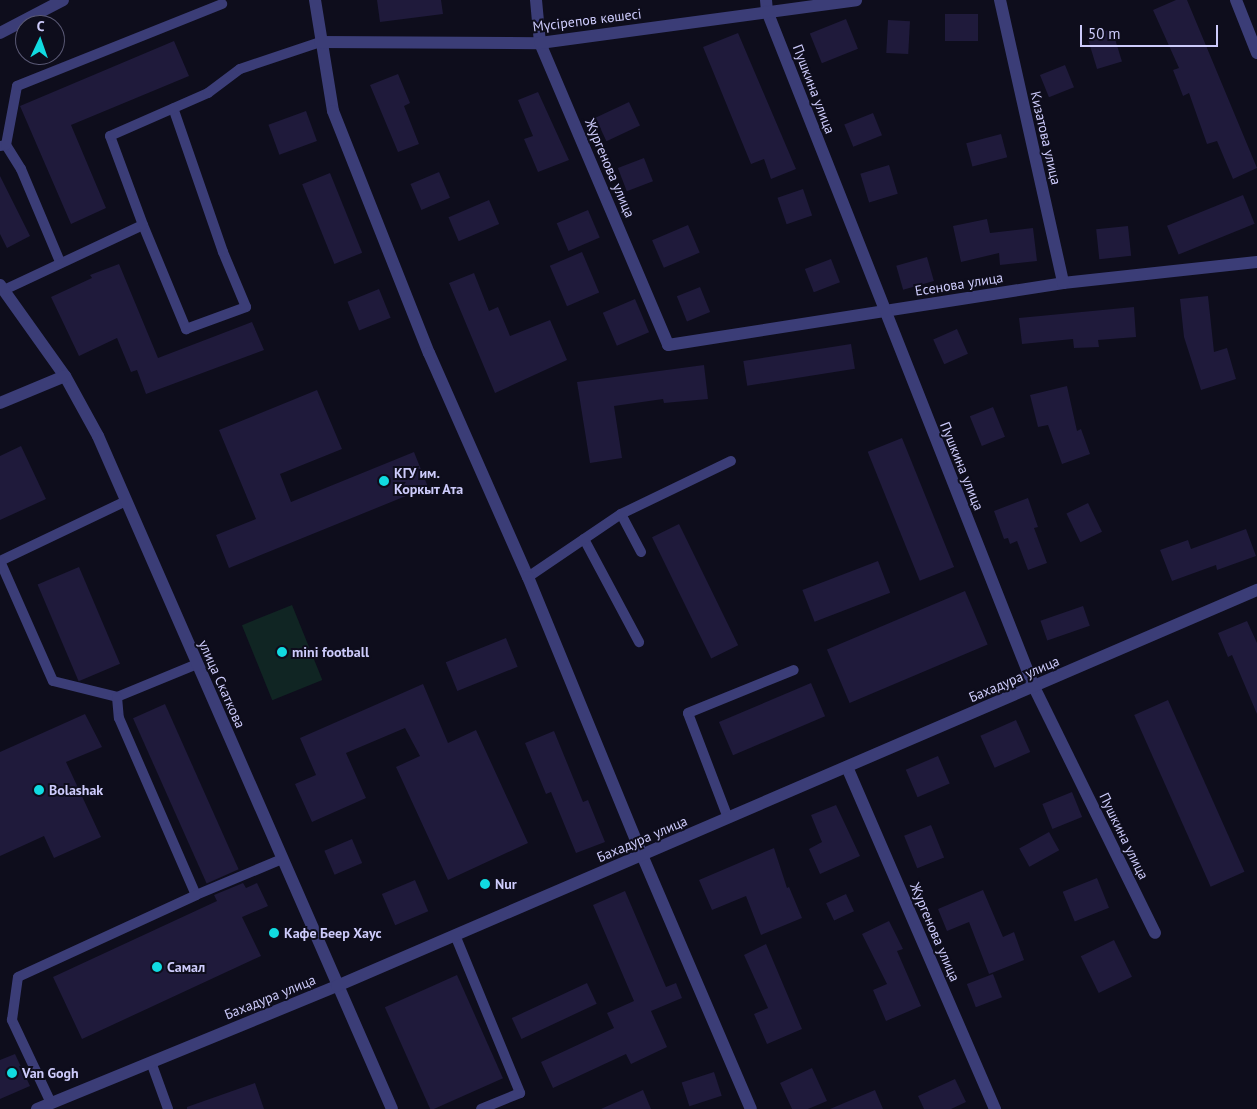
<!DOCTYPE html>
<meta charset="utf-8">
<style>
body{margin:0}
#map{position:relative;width:1257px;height:1109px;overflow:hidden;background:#0e0d1c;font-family:"PT Sans",sans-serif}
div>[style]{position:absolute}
.green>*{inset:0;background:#102523;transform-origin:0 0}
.building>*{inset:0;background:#1f1a3b;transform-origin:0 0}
.lane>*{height:10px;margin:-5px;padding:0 5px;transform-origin:5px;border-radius:5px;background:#3b3d77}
.street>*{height:12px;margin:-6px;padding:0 6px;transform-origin:6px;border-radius:6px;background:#3b3d77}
.dots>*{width:14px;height:14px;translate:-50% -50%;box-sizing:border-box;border:2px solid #0e0d1c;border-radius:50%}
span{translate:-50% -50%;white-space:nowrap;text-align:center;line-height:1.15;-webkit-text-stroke:4px #0e0d1c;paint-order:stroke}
.street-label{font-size:14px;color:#cdcbfb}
.poi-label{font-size:14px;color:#cdcbfb;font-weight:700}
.left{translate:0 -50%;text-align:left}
.north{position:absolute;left:15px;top:15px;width:50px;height:50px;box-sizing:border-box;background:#0e0d1c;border:1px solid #5a5975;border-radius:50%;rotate:3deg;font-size:14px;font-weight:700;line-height:20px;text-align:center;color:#cdcbfb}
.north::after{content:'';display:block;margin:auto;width:18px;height:22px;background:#11dbe1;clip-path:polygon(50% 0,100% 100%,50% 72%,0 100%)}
.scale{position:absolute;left:1080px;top:25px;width:138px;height:22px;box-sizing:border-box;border:2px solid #cdcbfb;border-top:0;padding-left:6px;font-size:15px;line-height:18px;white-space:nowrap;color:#cdcbfb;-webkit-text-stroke:4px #0e0d1c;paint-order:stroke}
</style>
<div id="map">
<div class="green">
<div style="left:292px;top:605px;width:81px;height:54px;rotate:68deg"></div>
</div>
<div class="building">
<div style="clip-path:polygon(377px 0,441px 0,443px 14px,380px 22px)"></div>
<div style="clip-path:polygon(1176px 0,1187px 0,1257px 168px,1233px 179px,1217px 141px,1207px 144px,1189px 93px,1183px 96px,1173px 70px,1179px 68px,1153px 10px)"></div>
<div style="left:945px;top:14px;width:33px;height:27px"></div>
<div style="left:846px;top:19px;width:32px;height:39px;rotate:68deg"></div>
<div style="left:888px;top:20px;width:22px;height:33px;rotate:3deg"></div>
<div style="left:1112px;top:29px;width:34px;height:26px;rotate:73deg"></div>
<div style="clip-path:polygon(738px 33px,796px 169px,771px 179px,764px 159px,751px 164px,703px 47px)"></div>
<div style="clip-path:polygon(174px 41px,189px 76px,71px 125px,106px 208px,71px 224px,20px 106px)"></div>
<div style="left:1065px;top:65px;width:24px;height:27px;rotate:68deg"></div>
<div style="clip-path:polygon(398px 74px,410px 103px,404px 106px,419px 144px,398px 152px,370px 85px)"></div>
<div style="clip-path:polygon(538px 92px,569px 160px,538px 172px,524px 139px,533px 136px,518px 100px)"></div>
<div style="left:629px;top:102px;width:26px;height:37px;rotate:65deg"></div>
<div style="left:306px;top:111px;width:32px;height:40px;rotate:70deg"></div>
<div style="left:873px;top:113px;width:24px;height:31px;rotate:68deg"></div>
<div style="left:1001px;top:134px;width:24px;height:36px;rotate:75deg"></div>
<div style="left:644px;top:158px;width:25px;height:28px;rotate:69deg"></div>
<div style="left:889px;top:165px;width:30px;height:30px;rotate:73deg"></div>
<div style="left:439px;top:172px;width:28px;height:31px;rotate:67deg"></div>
<div style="left:330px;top:173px;width:86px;height:30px;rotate:68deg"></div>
<div style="clip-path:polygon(0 176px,30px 236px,7px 248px,0 234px)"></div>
<div style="left:803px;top:189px;width:28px;height:27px;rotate:71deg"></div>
<div style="left:1243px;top:195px;width:31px;height:82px;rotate:68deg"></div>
<div style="left:489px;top:200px;width:26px;height:44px;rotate:67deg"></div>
<div style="left:588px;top:210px;width:30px;height:34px;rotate:67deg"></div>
<div style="clip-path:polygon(987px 219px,990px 233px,1033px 228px,1037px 261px,1000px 265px,999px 253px,961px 262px,953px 226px)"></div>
<div style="left:688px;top:225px;width:30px;height:39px;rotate:67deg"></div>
<div style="left:1128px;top:226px;width:30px;height:32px;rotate:84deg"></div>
<div style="left:582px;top:252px;width:44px;height:35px;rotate:67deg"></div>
<div style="left:927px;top:257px;width:25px;height:32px;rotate:74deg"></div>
<div style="left:831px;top:259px;width:25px;height:28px;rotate:69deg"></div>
<div style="clip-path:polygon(119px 264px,158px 358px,252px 322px,264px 350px,146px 394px,137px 370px,131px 372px,117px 338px,79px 356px,51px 297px,92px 278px,90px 275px)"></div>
<div style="clip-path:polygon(474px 273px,489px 311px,498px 307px,510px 336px,550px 320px,567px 360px,495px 393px,449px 283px)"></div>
<div style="left:700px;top:287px;width:27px;height:25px;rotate:68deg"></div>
<div style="left:379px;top:289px;width:31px;height:34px;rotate:68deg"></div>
<div style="clip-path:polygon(1208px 296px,1214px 352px,1227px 348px,1236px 379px,1201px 390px,1184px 337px,1180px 299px)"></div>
<div style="left:635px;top:299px;width:36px;height:35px;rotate:67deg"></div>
<div style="clip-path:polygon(1134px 307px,1136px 337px,1098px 340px,1099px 347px,1074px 348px,1073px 339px,1022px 344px,1019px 318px)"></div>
<div style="left:957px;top:329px;width:27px;height:26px;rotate:66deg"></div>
<div style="left:851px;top:344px;width:25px;height:109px;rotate:81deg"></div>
<div style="clip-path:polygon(704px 365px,708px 399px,664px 403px,663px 399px,614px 406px,622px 458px,590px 463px,577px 382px)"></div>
<div style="clip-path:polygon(1067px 386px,1077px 431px,1081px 429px,1090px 454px,1062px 464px,1048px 425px,1038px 427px,1030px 395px)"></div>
<div style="clip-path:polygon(317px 390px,342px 449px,280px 474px,291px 502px,414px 452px,428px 487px,229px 568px,216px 535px,256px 519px,219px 430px)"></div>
<div style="left:993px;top:407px;width:32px;height:25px;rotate:68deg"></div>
<div style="left:902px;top:438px;width:139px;height:37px;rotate:68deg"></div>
<div style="clip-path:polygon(21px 446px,46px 499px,0 520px,0 456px)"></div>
<div style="clip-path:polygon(1028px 498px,1038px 527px,1034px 528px,1047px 563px,1028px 570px,1017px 541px,1010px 544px,1008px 538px,1004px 539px,994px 511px)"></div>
<div style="left:1088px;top:503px;width:32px;height:24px;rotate:64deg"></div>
<div style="left:679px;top:524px;width:135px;height:30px;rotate:64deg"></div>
<div style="clip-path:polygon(1246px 529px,1256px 556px,1217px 570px,1216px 565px,1172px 581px,1160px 550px,1188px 540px,1191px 549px)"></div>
<div style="left:878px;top:561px;width:34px;height:81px;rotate:69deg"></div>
<div style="left:79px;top:567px;width:105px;height:45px;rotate:67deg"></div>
<div style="left:965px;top:591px;width:58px;height:150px;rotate:67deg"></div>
<div style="left:1083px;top:606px;width:21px;height:45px;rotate:71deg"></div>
<div style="clip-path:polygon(1247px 621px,1257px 643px,1257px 714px,1232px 655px,1228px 657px,1218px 633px)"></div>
<div style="left:506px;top:638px;width:31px;height:65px;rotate:68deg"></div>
<div style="left:811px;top:683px;width:36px;height:100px;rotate:67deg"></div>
<div style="clip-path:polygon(423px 684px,448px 743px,476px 730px,528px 843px,448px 880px,396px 767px,420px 756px,405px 728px,346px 753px,366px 798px,312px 822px,295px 784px,316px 775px,300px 738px)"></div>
<div style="left:1168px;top:700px;width:188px;height:37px;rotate:66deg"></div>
<div style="left:165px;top:704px;width:181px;height:35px;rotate:66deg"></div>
<div style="clip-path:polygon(85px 714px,102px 747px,66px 762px,101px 837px,54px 858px,44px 836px,0 856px,0 752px)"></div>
<div style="left:1016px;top:720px;width:35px;height:39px;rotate:66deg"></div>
<div style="clip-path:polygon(554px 731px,583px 802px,588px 800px,605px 842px,576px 853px,551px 792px,546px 794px,525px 743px)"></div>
<div style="left:938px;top:756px;width:30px;height:35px;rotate:67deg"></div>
<div style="left:1072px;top:792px;width:27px;height:32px;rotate:68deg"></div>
<div style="clip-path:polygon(836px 805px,860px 856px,820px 874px,809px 849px,822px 842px,811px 815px)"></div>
<div style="left:931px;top:825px;width:35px;height:29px;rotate:68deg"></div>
<div style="left:1049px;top:832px;width:21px;height:34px;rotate:61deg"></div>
<div style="left:352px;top:839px;width:26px;height:30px;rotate:67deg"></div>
<div style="clip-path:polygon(774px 848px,787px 888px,789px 887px,802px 918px,761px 935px,746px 896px,712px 910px,699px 880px)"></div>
<div style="left:1097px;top:878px;width:32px;height:37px;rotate:68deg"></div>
<div style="left:415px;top:880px;width:34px;height:36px;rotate:67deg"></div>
<div style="clip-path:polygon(243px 883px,246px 888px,257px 883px,268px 906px,242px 917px,261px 956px,82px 1039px,53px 977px,217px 901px,214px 895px)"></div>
<div style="clip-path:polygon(983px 890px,1003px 937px,1014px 932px,1024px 960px,989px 974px,969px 922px,947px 931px,938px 909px)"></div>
<div style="clip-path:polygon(625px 891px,666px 987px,676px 983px,682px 998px,651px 1011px,667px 1047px,631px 1064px,626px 1054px,553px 1088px,541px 1062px,614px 1028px,607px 1013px,634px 1001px,593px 905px)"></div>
<div style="left:846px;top:894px;width:19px;height:22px;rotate:65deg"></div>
<div style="clip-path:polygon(889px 921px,903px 949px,897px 951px,921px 1006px,886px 1021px,873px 990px,887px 984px,862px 934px)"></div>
<div style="left:1114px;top:940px;width:41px;height:37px;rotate:64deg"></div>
<div style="clip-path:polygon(766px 944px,802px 1029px,767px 1044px,754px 1014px,768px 1008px,744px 955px)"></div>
<div style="left:993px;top:974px;width:25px;height:28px;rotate:69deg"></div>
<div style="left:457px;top:975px;width:113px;height:79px;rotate:66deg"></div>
<div style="left:587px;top:983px;width:23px;height:83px;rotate:65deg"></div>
<div style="clip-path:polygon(15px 1054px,30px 1086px,0 1099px,0 1060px)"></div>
<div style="clip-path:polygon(812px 1068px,827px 1101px,808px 1109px,792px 1109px,780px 1083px)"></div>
<div style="left:714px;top:1072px;width:25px;height:34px;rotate:72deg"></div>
<div style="clip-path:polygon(955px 1079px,966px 1102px,951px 1109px,924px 1109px,918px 1096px)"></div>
<div style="clip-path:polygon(255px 1083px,264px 1109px,187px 1109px,187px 1107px)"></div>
<div style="clip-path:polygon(643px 1090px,651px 1109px,601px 1109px)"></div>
<div style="clip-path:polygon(875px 1090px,883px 1109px,830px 1109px)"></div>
</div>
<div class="lane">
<div style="left:6px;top:145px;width:28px;rotate:58deg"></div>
<div style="left:21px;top:169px;width:101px;rotate:67.2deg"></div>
<div style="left:0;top:146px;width:6px;rotate:-9deg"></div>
<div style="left:6px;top:145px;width:60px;rotate:-79.4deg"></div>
<div style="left:17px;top:86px;width:221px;rotate:-21.8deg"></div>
<div style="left:143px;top:225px;width:113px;rotate:67.5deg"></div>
<div style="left:186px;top:329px;width:64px;rotate:-20.1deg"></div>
<div style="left:246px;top:307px;width:60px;rotate:-112.7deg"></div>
<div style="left:223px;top:252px;width:152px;rotate:-109.1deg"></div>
<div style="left:4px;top:290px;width:153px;rotate:-25.1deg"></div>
<div style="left:143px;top:225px;width:95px;rotate:-110.3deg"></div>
<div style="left:110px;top:136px;width:107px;rotate:-23.7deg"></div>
<div style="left:208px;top:93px;width:40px;rotate:-37deg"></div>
<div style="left:240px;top:69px;width:84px;rotate:-18.6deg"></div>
<div style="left:126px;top:501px;width:140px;rotate:154.5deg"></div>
<div style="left:0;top:561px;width:131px;rotate:66.2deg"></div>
<div style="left:53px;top:681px;width:66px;rotate:14deg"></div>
<div style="left:117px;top:697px;width:87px;rotate:-22.4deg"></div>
<div style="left:621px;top:514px;width:43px;rotate:62.2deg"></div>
<div style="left:584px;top:539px;width:117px;rotate:61.9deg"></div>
<div style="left:528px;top:577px;width:112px;rotate:-34.1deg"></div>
<div style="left:621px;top:514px;width:122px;rotate:-25.7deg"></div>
<div style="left:117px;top:697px;width:21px;rotate:85deg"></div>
<div style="left:119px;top:718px;width:193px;rotate:66.5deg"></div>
<div style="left:196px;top:895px;width:93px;rotate:-22.7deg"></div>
<div style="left:728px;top:818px;width:112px;rotate:-110.9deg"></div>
<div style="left:688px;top:713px;width:114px;rotate:-22.1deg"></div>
<div style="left:455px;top:935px;width:171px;rotate:67.6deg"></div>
<div style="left:520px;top:1093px;width:42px;rotate:157.7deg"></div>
<div style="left:151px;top:1062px;width:50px;rotate:70.1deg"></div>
<div style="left:51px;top:1103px;width:92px;rotate:-115.2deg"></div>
<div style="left:12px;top:1020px;width:43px;rotate:-82.1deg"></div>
<div style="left:18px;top:977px;width:196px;rotate:-24.7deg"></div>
</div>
<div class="street">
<div style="left:315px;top:0;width:112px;rotate:80.8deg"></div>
<div style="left:333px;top:111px;width:260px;rotate:68.4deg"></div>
<div style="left:429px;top:353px;width:245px;rotate:66.2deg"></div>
<div style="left:528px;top:577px;width:300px;rotate:67.7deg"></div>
<div style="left:642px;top:855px;width:276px;rotate:66.8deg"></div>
<div style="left:536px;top:0;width:43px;rotate:84.7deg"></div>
<div style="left:540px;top:43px;width:328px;rotate:67deg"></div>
<div style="left:668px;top:345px;width:400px;rotate:-8.9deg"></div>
<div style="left:1063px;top:283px;width:195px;rotate:-6.2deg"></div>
<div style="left:766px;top:0;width:11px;rotate:85deg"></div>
<div style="left:767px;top:11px;width:727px;rotate:68.45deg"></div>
<div style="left:1034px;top:687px;width:274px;rotate:63.8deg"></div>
<div style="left:1000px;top:0;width:290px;rotate:77.4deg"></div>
<div style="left:1236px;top:0;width:57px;rotate:68.4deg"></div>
<div style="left:0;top:33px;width:71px;rotate:-27.6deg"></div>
<div style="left:320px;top:42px;width:220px;rotate:0.3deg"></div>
<div style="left:540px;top:43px;width:319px;rotate:-7.7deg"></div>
<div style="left:0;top:285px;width:112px;rotate:54.5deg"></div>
<div style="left:65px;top:376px;width:68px;rotate:61.2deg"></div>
<div style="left:98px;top:436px;width:734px;rotate:66.4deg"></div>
<div style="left:0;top:403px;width:70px;rotate:-22.6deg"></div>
<div style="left:847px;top:767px;width:373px;rotate:66.6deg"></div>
<div style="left:37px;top:1109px;width:324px;rotate:-22.3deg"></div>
<div style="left:337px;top:986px;width:1002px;rotate:-23.29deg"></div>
</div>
<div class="dots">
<div style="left:384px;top:481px;background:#11dbe1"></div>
<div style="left:282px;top:652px;background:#11dbe1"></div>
<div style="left:39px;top:790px;background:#11dbe1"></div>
<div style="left:485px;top:884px;background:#11dbe1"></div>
<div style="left:274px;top:933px;background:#11dbe1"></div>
<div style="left:157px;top:967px;background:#11dbe1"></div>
<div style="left:12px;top:1073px;background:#11dbe1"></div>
</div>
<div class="street-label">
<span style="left:587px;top:20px;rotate:-7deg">Мүсірепов көшесі</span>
<span style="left:814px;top:89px;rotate:69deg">Пушкина улица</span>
<span style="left:1046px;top:138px;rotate:77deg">Кизатова улица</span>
<span style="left:610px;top:168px;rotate:67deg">Жургенова улица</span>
<span style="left:959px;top:284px;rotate:-9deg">Есенова улица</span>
<span style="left:962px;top:466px;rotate:68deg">Пушкина улица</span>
<span style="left:1014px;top:679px;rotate:-23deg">Бахадура улица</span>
<span style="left:222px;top:684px;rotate:66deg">улица Скаткова</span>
<span style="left:1124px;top:836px;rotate:64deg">Пушкина улица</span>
<span style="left:642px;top:839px;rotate:-23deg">Бахадура улица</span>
<span style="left:935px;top:932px;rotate:67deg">Жургенова улица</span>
<span style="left:270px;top:997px;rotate:-22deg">Бахадура улица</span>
</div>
<div class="poi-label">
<span class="left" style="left:394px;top:481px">КГУ им.<br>Коркыт Ата</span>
<span class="left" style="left:292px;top:652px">mini football</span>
<span class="left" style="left:49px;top:790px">Bolashak</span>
<span class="left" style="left:495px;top:884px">Nur</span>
<span class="left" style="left:284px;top:933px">Кафе Беер Хаус</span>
<span class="left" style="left:167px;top:967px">Самал</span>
<span class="left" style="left:22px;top:1073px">Van Gogh</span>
</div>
<div class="north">С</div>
<div class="scale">50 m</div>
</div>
